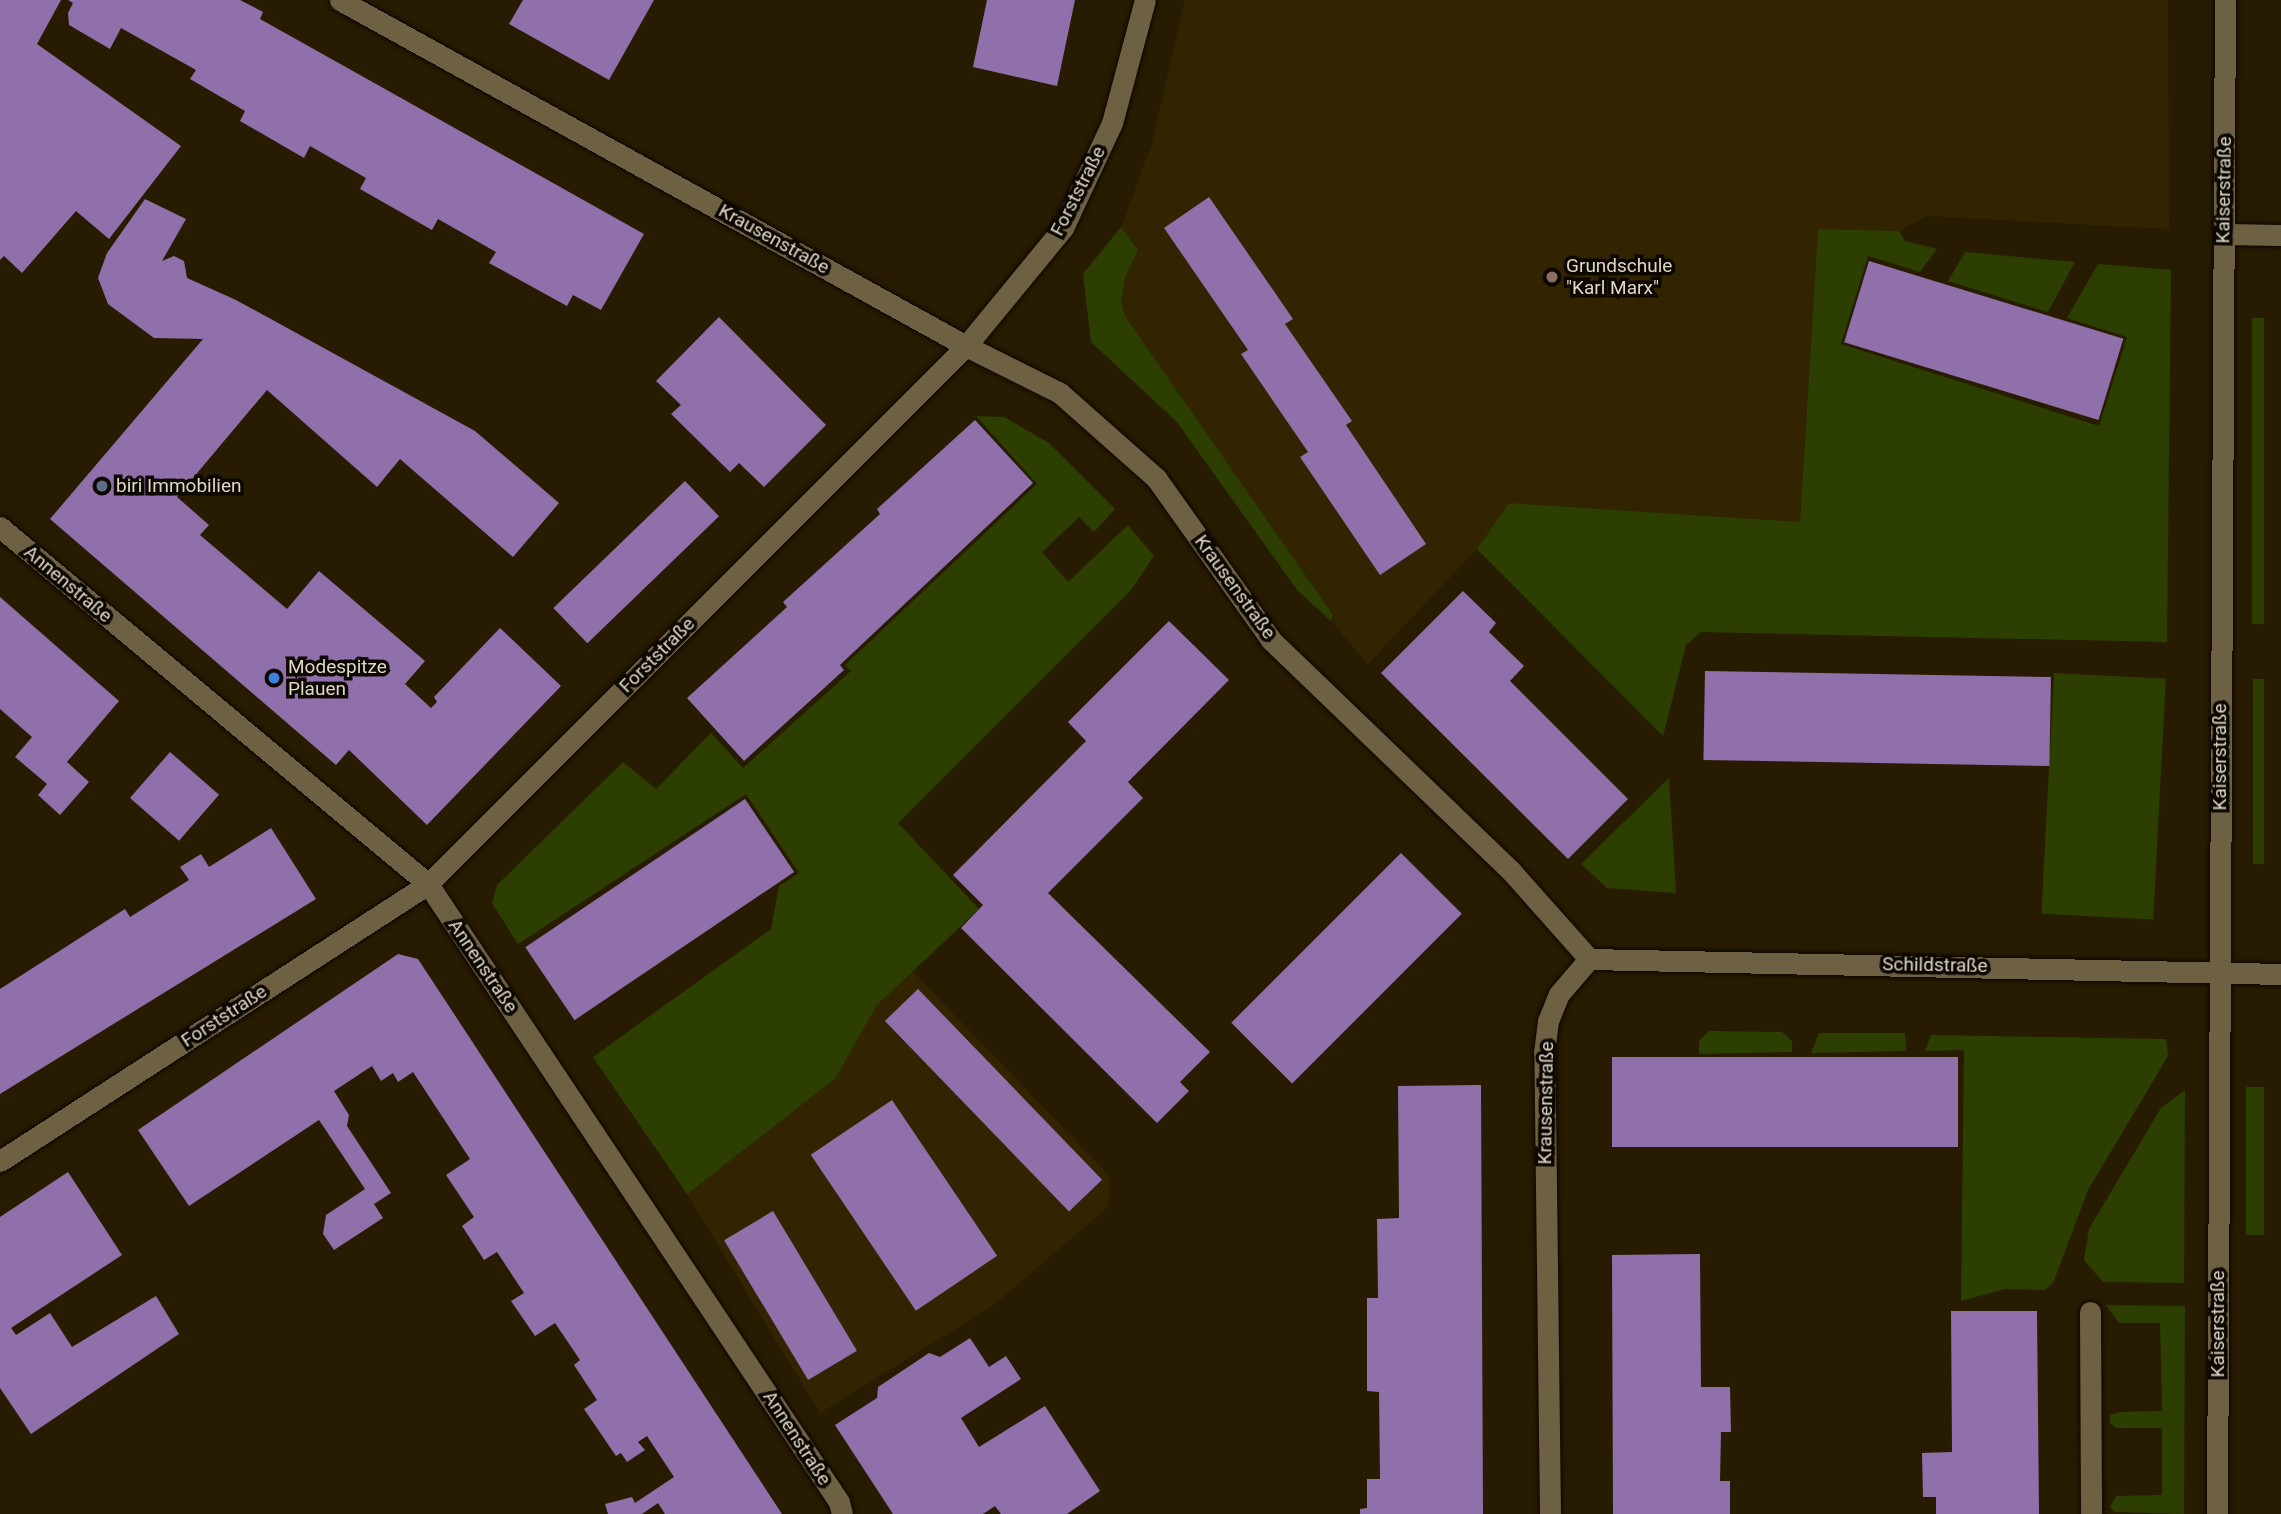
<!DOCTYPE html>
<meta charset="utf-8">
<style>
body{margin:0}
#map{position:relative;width:2281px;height:1514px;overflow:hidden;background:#271c01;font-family:Roboto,sans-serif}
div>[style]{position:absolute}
.built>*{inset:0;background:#322400}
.green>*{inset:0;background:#2c3f00;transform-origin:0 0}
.building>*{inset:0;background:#9070aa;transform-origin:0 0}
.roads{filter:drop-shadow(0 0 2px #0f0600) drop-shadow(0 0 2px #0f0600)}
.minor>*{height:21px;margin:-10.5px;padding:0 10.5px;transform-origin:10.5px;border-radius:10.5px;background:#6d6043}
.dots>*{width:19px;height:19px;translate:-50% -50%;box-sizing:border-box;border:4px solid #0c0701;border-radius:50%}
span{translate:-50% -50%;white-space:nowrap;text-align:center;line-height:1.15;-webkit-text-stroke:7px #0c0701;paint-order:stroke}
.street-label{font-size:19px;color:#dfd8c8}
.poi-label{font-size:19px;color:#dfd8c8}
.left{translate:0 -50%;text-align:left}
</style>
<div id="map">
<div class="built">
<div style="clip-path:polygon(1185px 0,2168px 0,2169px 229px,1927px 216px,1899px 231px,1818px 229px,1800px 522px,1509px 503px,1477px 549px,1368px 664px,1331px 621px,1333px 615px,1125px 316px,1121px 302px,1125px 278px,1138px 250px,1121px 227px,1151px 146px)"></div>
<div style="clip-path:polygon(912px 971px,1110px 1176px,1108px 1207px,994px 1305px,820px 1413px,687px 1194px,835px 1079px,877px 1005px)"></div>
</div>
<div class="green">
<div style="clip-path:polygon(1121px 227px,1138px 250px,1125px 278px,1121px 302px,1125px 316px,1333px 615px,1331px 621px,1298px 591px,1177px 422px,1091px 342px,1083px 274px)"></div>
<div style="clip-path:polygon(1818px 229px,1899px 231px,1905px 241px,1937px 249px,1920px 272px,1868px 256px,1841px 344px,2099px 426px,2127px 337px,2067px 318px,2098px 264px,2171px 270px,2167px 642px,1701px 632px,1686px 645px,1663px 736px,1477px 549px,1509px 503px,1800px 522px)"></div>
<div style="clip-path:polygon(1965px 252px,2075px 262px,2048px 312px,1948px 281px)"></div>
<div style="left:2252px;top:318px;width:12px;height:306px"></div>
<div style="clip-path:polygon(976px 416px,1004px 417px,1049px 443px,1115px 509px,1094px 532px,1079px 517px,1042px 552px,1068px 582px,1128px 525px,1154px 556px,1131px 590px,898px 823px,979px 909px,877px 1005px,835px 1079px,687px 1194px,593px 1057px,771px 929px,779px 886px,799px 873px,746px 794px,518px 944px,492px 903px,497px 885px,623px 762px,656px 789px,711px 733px,743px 768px,851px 671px,845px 665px,1037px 484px)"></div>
<div style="left:2054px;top:673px;width:112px;height:241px;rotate:3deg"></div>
<div style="left:2253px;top:679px;width:11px;height:185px"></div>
<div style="clip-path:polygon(1669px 778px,1676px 893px,1607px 888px,1581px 864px)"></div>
<div style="clip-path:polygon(1709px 1031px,1782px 1032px,1792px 1041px,1792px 1052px,1699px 1054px,1699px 1041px)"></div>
<div style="clip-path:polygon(1819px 1033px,1905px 1033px,1906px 1051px,1811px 1053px)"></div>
<div style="clip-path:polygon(1931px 1035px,2166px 1039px,2168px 1056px,2088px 1190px,2053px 1283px,2045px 1290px,2005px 1289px,1961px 1301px,1964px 1050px,1925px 1051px)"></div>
<div style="left:2246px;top:1087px;width:18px;height:148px"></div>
<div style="clip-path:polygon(2185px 1090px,2184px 1283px,2103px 1282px,2084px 1260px,2089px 1229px,2161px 1108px)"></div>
<div style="clip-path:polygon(2106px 1305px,2185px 1306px,2184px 1514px,2115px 1512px,2110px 1507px,2116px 1496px,2162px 1495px,2162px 1428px,2116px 1428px,2110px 1423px,2110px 1415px,2120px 1412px,2162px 1411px,2160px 1323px,2119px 1323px)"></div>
</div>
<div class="building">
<div style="clip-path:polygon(0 0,61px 0,37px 44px,181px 146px,109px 239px,76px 211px,22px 273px,4px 256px,0 260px)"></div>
<div style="clip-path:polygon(68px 0,240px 0,263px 12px,260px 19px,644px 234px,601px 310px,573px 295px,567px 306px,489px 263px,496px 252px,438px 219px,432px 230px,360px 189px,366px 178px,310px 146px,304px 158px,240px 121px,245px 111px,190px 79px,196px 70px,121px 28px,110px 49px,69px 25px,68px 13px,73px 3px)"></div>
<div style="clip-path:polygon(523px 0,654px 0,609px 80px,509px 24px)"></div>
<div style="clip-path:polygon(987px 0,1075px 0,1057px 86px,973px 67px)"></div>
<div style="clip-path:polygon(1209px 197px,1293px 319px,1285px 324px,1352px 421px,1346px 425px,1426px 544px,1380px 575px,1300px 457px,1308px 452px,1241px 354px,1248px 350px,1164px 228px)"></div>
<div style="clip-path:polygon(145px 199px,186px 219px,162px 261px,174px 256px,184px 261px,187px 278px,236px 300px,475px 431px,559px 503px,513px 557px,400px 459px,377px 487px,267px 390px,177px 497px,209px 525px,200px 535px,287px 609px,319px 571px,425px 661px,405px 684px,431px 708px,437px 702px,434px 697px,500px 628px,561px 686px,427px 825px,349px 750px,336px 765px,50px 519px,203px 339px,154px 338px,108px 304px,98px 278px,107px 253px)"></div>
<div style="left:1869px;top:261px;width:266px;height:85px;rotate:17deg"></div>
<div style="clip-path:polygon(719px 317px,826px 425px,764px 487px,739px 463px,730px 472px,671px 414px,681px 405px,656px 381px)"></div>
<div style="clip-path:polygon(975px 420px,1033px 483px,840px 665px,844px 670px,744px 761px,687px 698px,787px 607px,783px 602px,880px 514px,877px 509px)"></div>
<div style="left:685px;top:481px;width:49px;height:183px;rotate:46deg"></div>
<div style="clip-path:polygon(1463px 591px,1496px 623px,1489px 632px,1524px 666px,1510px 681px,1628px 799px,1568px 859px,1381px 673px)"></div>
<div style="clip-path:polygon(0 597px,119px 701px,67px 762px,89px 782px,60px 815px,38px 795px,47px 784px,15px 757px,32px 737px,0 709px)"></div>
<div style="clip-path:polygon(1169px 621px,1229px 680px,1128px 782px,1143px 798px,1048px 893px,1210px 1052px,1180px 1082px,1189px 1091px,1157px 1123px,961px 928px,983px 905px,953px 875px,1086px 741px,1068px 722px)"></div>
<div style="left:1705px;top:671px;width:346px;height:89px;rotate:1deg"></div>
<div style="left:170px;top:752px;width:65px;height:61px;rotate:41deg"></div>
<div style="left:745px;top:799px;width:88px;height:265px;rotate:56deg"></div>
<div style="clip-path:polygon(271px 828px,316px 899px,0 1094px,0 989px,125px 909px,130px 917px,189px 880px,180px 867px,201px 854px,209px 867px)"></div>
<div style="left:1401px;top:853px;width:86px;height:240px;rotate:45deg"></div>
<div style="clip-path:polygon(398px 954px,418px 959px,782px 1514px,665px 1514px,658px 1503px,642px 1514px,608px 1514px,605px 1504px,632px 1497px,635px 1503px,674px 1477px,647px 1436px,638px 1442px,645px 1450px,627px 1462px,621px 1453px,616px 1456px,584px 1409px,597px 1400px,574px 1365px,580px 1360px,555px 1323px,535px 1336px,511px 1301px,524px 1293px,497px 1252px,484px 1260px,462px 1226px,474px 1217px,446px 1175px,470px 1159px,413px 1072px,398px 1082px,393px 1073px,381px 1081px,372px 1066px,334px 1091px,349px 1115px,347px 1126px,391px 1193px,374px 1204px,383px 1218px,334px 1250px,323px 1234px,326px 1215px,365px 1189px,319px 1120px,189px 1206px,138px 1130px)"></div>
<div style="left:918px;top:989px;width:265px;height:46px;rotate:46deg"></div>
<div style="left:1612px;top:1057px;width:346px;height:90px"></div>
<div style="clip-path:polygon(1481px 1085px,1483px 1514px,1360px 1514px,1360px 1509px,1367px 1508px,1367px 1479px,1380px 1479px,1379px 1392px,1367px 1391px,1367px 1298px,1378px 1298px,1377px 1219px,1399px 1218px,1398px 1086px)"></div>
<div style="left:892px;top:1100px;width:188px;height:98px;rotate:56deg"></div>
<div style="clip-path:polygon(68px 1172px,122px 1255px,11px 1328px,16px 1335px,50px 1313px,72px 1347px,156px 1296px,179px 1334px,31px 1434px,0 1388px,0 1217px)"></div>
<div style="left:773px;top:1211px;width:163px;height:57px;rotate:59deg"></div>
<div style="clip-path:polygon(1700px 1254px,1701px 1387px,1730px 1387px,1731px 1432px,1721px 1432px,1720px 1481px,1730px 1481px,1730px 1514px,1613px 1514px,1612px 1255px)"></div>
<div style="clip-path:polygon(1951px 1311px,2037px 1311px,2039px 1514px,1936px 1514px,1936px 1497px,1923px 1497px,1922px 1453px,1952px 1452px)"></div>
<div style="clip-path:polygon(970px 1338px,989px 1367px,1006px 1356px,1021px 1379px,961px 1418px,979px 1447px,1045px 1406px,1100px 1491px,1067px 1514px,1001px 1514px,995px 1506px,983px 1514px,893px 1514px,835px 1425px,877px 1398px,878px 1387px,929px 1353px,940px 1357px)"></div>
</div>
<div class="roads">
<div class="minor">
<div style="left:340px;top:0;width:715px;rotate:28.93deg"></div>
<div style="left:966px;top:346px;width:105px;rotate:26.6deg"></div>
<div style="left:1060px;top:393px;width:128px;rotate:41.5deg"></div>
<div style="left:1156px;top:478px;width:199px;rotate:54.6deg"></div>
<div style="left:1271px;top:640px;width:333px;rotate:43.9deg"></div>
<div style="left:1511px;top:871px;width:118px;rotate:48.4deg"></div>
<div style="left:2224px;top:234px;width:57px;rotate:1deg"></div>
<div style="left:0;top:527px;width:557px;rotate:39.83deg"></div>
<div style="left:428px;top:884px;width:742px;rotate:56.37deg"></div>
<div style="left:839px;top:1502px;width:12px;rotate:76deg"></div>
<div style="left:1589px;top:959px;width:692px;rotate:1.24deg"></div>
<div style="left:0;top:1161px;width:510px;rotate:-32.91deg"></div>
<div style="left:428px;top:884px;width:761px;rotate:-45deg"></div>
<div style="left:966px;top:346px;width:153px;rotate:-50.6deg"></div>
<div style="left:1063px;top:228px;width:116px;rotate:-65deg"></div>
<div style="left:1112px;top:123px;width:127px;rotate:-75deg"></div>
<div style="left:2090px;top:1312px;width:202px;rotate:89.7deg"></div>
<div style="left:1550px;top:1514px;width:461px;rotate:-90.7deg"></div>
<div style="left:1544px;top:1053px;width:32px;rotate:-83deg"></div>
<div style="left:1548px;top:1021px;width:29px;rotate:-68deg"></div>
<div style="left:1559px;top:994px;width:46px;rotate:-49.4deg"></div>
<div style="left:2217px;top:1514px;width:1514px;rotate:-89.7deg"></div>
</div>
</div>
<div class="dots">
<div style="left:1552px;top:277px;background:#8d6e63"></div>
<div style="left:102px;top:486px;background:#5c6f8a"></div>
<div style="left:274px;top:678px;background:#3f7fe0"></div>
</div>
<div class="street-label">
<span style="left:2224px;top:190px;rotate:-89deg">Kaiserstraße</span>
<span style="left:1078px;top:191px;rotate:-63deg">Forststraße</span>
<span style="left:774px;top:239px;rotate:29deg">Krausenstraße</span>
<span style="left:68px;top:584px;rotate:40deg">Annenstraße</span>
<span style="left:1235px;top:587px;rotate:54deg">Krausenstraße</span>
<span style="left:657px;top:655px;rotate:-45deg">Forststraße</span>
<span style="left:2220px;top:757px;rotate:-90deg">Kaiserstraße</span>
<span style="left:1935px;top:965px;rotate:1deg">Schildstraße</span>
<span style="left:483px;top:966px;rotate:56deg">Annenstraße</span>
<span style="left:224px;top:1016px;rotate:-33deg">Forststraße</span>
<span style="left:1546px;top:1103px;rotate:-89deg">Krausenstraße</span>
<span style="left:2218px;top:1324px;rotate:-90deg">Kaiserstraße</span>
<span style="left:797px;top:1438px;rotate:57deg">Annenstraße</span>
</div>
<div class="poi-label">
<span class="left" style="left:1566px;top:277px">Grundschule<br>"Karl Marx"</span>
<span class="left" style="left:116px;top:486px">biri Immobilien</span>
<span class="left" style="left:288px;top:678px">Modespitze<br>Plauen</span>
</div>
</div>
